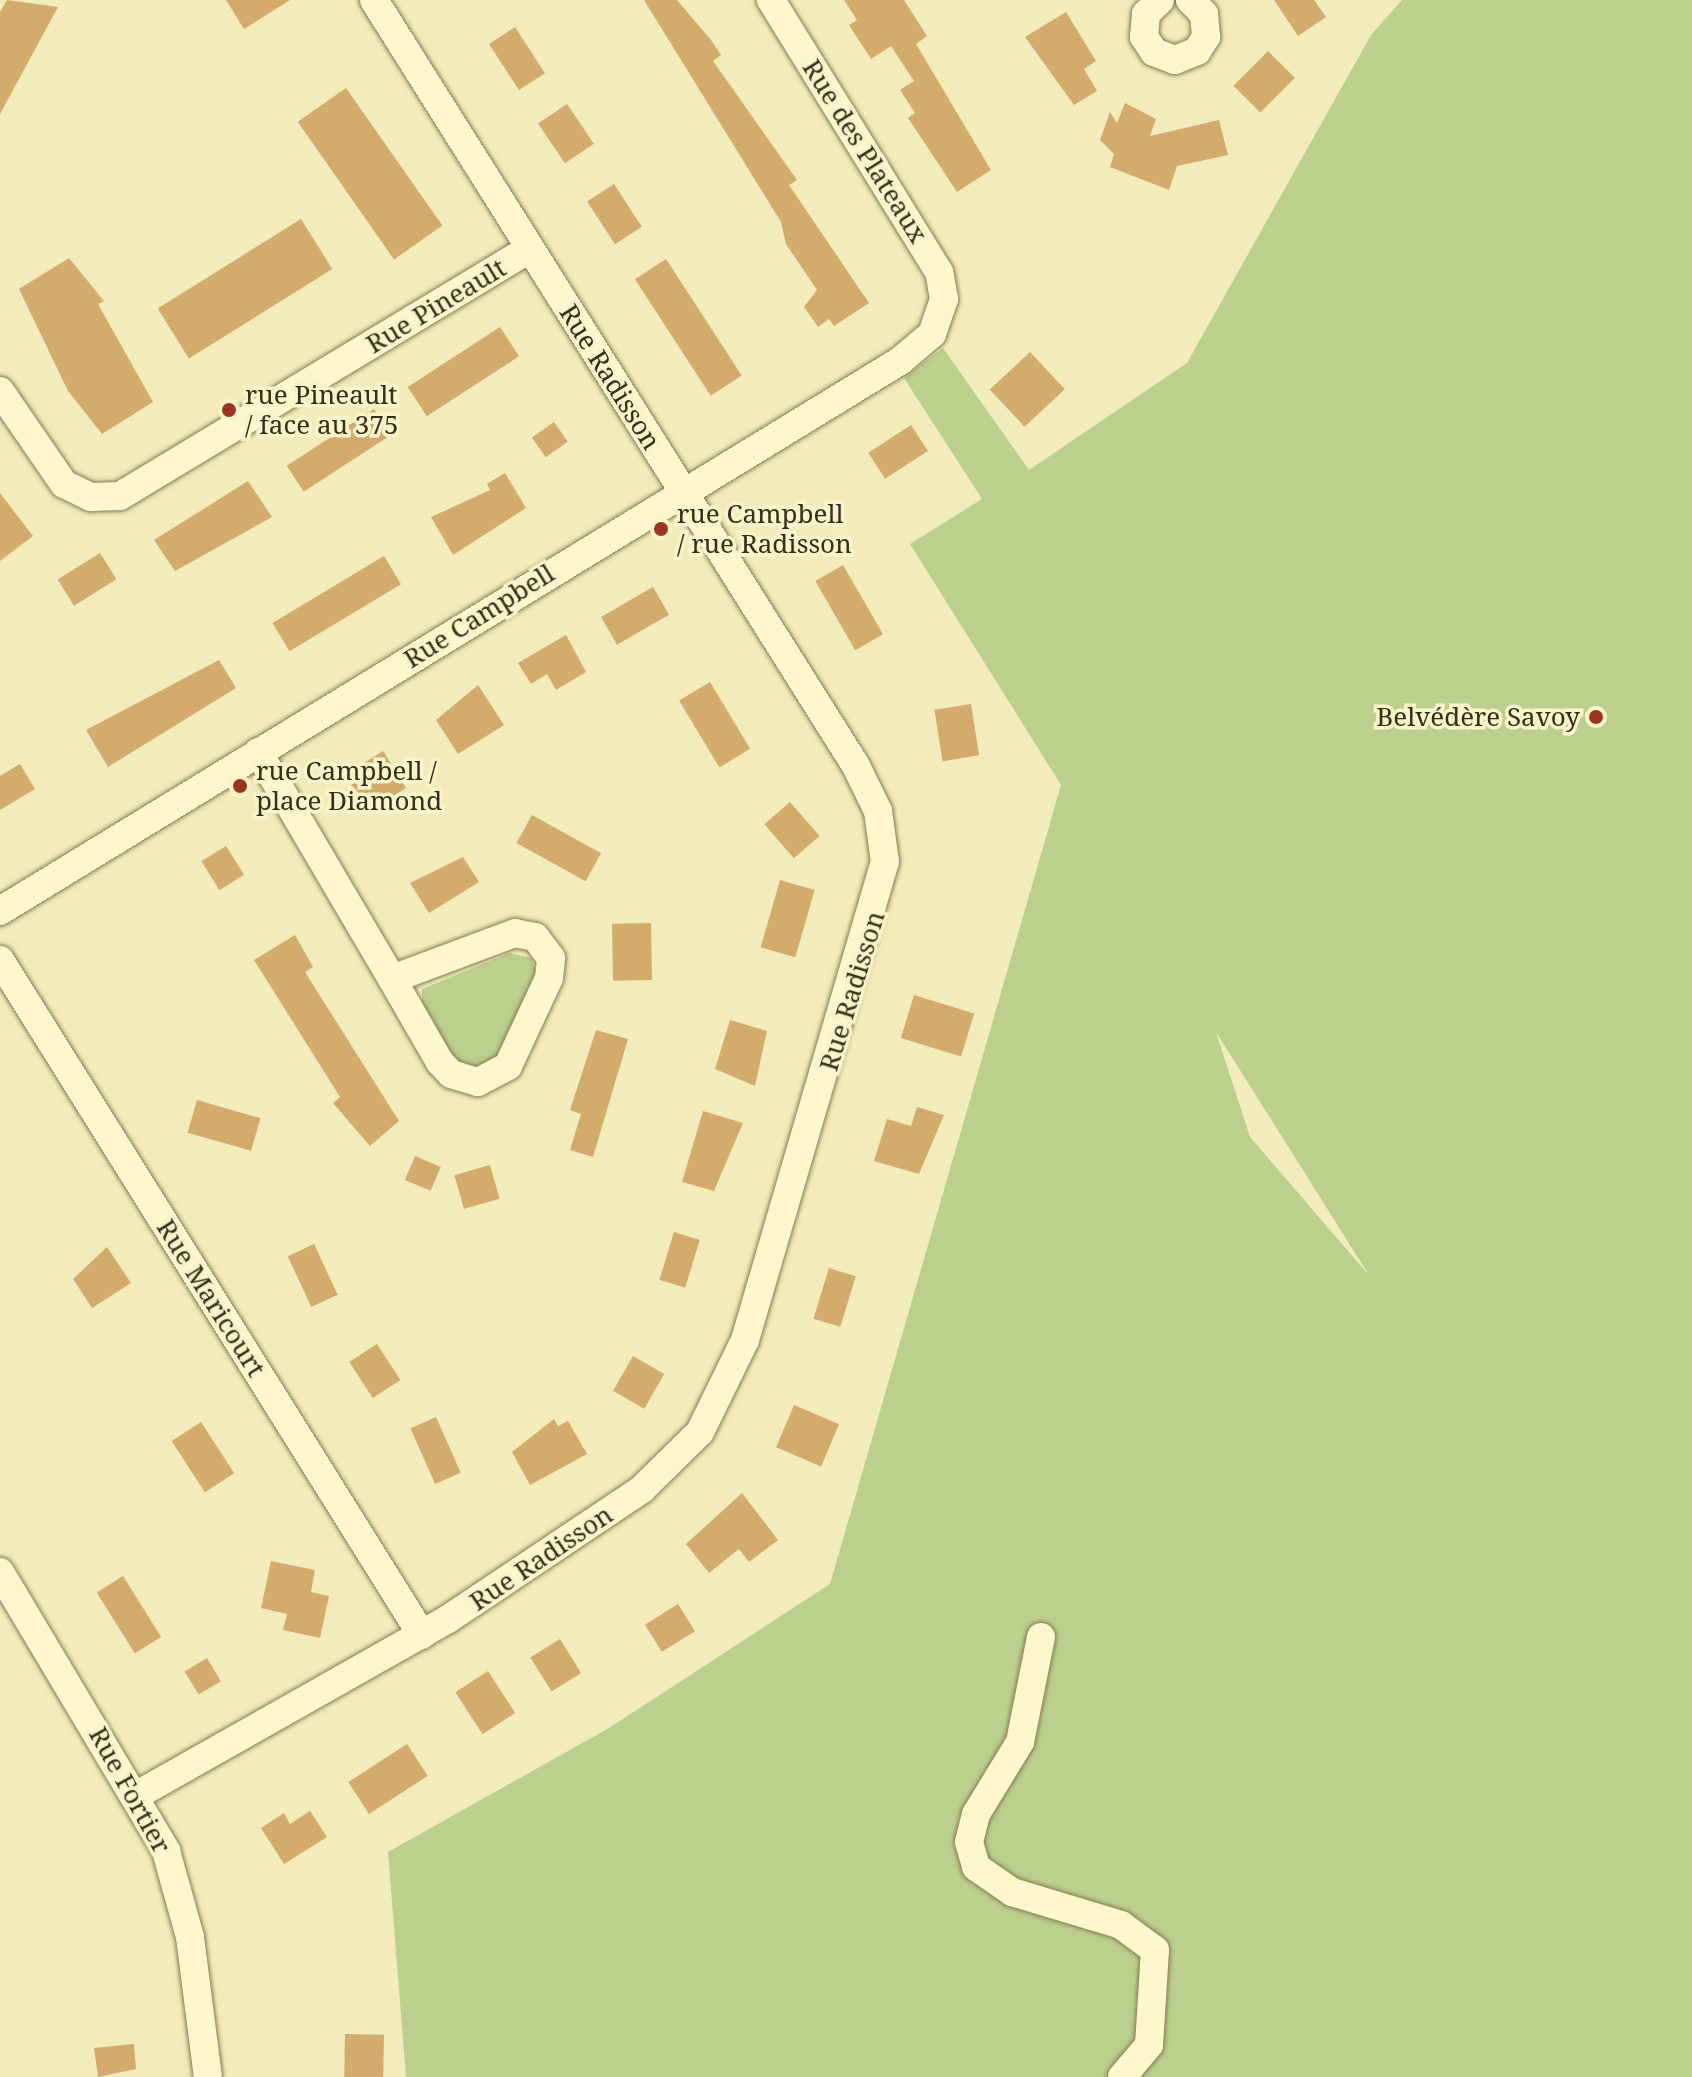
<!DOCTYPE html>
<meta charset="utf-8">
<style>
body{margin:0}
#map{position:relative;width:1692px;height:2077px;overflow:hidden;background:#f1ecba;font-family:"Noto Serif",serif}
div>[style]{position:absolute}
.green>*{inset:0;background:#bbd08d}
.building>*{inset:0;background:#d3ab6c;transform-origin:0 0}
.roads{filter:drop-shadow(0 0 2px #897a53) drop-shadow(0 0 2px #897a53)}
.minor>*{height:28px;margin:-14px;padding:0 14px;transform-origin:14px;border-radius:14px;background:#fcf7cd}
.dots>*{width:22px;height:22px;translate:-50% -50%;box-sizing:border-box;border:4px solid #f8f4ca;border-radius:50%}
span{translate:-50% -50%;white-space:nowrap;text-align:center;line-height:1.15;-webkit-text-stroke:7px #f8f4ca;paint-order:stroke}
.street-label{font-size:26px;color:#372d19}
.poi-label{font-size:26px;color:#372d19}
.left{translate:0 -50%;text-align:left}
.right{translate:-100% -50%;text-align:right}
</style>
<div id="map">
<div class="green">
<div style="clip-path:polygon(evenodd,1402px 0,1692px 0,1692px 2077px,406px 2077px,388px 1852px,609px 1728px,830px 1584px,1061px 785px,910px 544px,982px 499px,904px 378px,943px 348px,1029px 470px,1187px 363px,1371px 35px,1402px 0,1216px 1032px,1367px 1272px,1367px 1273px,1250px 1137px,1216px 1032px)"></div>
<div style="clip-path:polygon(510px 953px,531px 958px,537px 973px,497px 1058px,484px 1069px,457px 1064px,422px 1002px,422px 989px)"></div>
</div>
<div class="building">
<div style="clip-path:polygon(7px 0,58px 7px,0 114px,0 12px)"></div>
<div style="clip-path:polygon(226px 0,290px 0,244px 29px)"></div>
<div style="clip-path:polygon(644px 0,677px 0,711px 40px,721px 55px,713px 61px,797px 180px,789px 185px,869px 303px,834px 326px,829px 319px,818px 327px,804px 307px,817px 290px,786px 244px,781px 222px)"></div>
<div style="clip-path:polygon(844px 0,904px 0,927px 36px,916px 44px,991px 170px,957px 192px,908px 118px,915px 113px,900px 90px,914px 81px,891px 46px,871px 59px,849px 25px,857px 20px)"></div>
<div style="clip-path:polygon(1274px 0,1314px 0,1326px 17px,1298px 36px)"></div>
<div style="clip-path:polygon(1066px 12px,1096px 61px,1084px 69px,1097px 91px,1074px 105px,1025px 37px)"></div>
<div style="left:515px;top:27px;width:55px;height:31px;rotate:57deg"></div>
<div style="left:1268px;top:51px;width:38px;height:49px;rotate:45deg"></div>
<div style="left:346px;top:88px;width:168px;height:59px;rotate:55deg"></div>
<div style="clip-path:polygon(1125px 103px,1156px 119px,1150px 136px,1219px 120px,1228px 155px,1177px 166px,1169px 190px,1110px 167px,1114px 154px,1100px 140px,1110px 112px,1117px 123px)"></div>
<div style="left:567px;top:104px;width:48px;height:35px;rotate:56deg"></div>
<div style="left:614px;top:184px;width:51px;height:32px;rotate:57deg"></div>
<div style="left:301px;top:219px;width:59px;height:169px;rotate:58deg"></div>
<div style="clip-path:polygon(69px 258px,104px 301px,98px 304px,153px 402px,102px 434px,68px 391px,19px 289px)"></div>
<div style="left:666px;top:259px;width:139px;height:37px;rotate:57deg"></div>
<div style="left:500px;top:327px;width:35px;height:110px;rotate:57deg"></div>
<div style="left:1030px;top:352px;width:51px;height:55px;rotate:47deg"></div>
<div style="left:374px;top:409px;width:31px;height:104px;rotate:57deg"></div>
<div style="left:554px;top:422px;width:24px;height:27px;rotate:55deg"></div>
<div style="left:911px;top:425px;width:31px;height:51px;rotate:57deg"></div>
<div style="clip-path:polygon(505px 473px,526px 508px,453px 555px,431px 517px,490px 490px,487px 484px)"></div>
<div style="clip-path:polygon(248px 481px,272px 517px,175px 571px,154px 540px)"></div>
<div style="clip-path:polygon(0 493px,33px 536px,0 561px)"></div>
<div style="left:100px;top:553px;width:31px;height:50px;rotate:58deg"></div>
<div style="left:384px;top:556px;width:33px;height:130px;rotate:59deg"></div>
<div style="left:843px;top:565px;width:80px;height:32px;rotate:60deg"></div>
<div style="left:653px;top:587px;width:32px;height:60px;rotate:60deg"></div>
<div style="clip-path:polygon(566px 635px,586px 672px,556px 690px,547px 674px,531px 684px,518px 663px)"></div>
<div style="clip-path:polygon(219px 660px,236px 688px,108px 767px,86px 730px)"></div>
<div style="left:710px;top:682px;width:78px;height:36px;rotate:59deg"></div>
<div style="clip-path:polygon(478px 685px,504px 725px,458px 754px,436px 720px)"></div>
<div style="left:971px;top:704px;width:52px;height:37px;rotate:81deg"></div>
<div style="clip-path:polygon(383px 751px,406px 788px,374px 808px,351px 785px,357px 781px,351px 771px)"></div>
<div style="clip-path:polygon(20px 764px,35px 789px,0 810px,0 776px)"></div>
<div style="left:790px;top:802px;width:45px;height:34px;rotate:49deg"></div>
<div style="left:532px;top:815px;width:79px;height:32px;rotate:29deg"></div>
<div style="left:226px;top:846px;width:34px;height:29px;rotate:58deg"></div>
<div style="clip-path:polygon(463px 857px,479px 882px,429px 913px,410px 883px)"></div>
<div style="left:780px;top:880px;width:36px;height:70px;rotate:16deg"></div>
<div style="left:651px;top:923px;width:57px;height:39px;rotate:89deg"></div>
<div style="clip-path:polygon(295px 935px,313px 967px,305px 972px,399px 1121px,370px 1146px,333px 1103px,340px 1097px,254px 960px)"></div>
<div style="left:914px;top:995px;width:63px;height:45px;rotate:17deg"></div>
<div style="clip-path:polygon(730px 1020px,767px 1031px,755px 1086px,715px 1069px)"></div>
<div style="clip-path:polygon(596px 1030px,628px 1039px,593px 1157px,570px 1150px,581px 1114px,570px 1110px)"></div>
<div style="left:197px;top:1100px;width:66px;height:34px;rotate:16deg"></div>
<div style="clip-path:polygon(917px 1107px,944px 1115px,919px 1174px,874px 1161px,887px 1119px,911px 1126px)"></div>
<div style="clip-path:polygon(703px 1111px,743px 1123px,714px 1191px,682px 1182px)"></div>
<div style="left:415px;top:1156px;width:28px;height:26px;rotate:23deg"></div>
<div style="left:490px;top:1165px;width:35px;height:37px;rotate:74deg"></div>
<div style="left:674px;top:1232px;width:27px;height:50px;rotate:17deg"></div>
<div style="left:314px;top:1244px;width:56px;height:29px;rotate:65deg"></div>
<div style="clip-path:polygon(107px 1247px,131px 1283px,92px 1308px,73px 1279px)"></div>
<div style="left:829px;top:1268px;width:28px;height:53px;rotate:17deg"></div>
<div style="left:377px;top:1344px;width:43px;height:33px;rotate:57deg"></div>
<div style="left:633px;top:1356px;width:36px;height:40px;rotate:30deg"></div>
<div style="left:794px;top:1405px;width:49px;height:46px;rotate:23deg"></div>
<div style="left:436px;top:1417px;width:61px;height:28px;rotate:66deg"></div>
<div style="clip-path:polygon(554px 1419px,558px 1426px,568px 1421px,587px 1454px,530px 1485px,512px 1452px)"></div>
<div style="left:201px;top:1422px;width:61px;height:35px;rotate:57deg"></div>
<div style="clip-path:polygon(742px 1493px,778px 1540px,749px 1562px,739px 1549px,709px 1573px,686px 1544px)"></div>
<div style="clip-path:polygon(271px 1561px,315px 1570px,311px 1592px,329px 1596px,320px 1638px,283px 1630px,287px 1614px,261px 1608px)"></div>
<div style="left:123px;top:1576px;width:72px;height:31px;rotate:58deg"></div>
<div style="left:678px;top:1604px;width:32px;height:39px;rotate:58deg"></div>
<div style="left:560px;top:1639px;width:40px;height:35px;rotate:58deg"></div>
<div style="left:207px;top:1658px;width:27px;height:26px;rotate:59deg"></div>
<div style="left:488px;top:1671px;width:50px;height:39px;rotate:57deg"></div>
<div style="left:407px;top:1744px;width:38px;height:70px;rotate:57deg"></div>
<div style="clip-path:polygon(310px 1811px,327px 1837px,284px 1864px,261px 1828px,284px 1813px,290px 1824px)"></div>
<div style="left:345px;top:2034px;width:39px;height:43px;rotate:1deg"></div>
<div style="clip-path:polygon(134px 2044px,136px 2069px,98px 2077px,94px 2048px)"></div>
</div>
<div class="roads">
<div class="minor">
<div style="left:1160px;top:0;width:20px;rotate:135deg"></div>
<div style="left:1146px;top:14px;width:23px;rotate:95deg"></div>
<div style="left:1144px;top:37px;width:18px;rotate:56deg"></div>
<div style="left:1154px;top:52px;width:22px;rotate:21deg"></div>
<div style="left:1175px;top:60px;width:24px;rotate:-22deg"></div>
<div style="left:1197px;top:51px;width:17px;rotate:-57deg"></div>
<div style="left:1206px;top:37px;width:23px;rotate:-95deg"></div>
<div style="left:1204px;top:14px;width:20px;rotate:-135deg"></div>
<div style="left:0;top:391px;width:113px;rotate:55.5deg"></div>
<div style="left:64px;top:484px;width:30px;rotate:26deg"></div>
<div style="left:91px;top:497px;width:29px;rotate:-2deg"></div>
<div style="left:120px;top:496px;width:479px;rotate:-31.1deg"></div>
<div style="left:258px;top:752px;width:35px;rotate:59deg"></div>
<div style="left:276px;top:782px;width:229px;rotate:59.5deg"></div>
<div style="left:392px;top:979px;width:96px;rotate:60deg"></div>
<div style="left:440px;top:1062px;width:16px;rotate:47deg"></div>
<div style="left:451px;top:1074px;width:28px;rotate:17deg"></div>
<div style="left:478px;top:1082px;width:34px;rotate:-28deg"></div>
<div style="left:508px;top:1066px;width:97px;rotate:-65deg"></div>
<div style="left:549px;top:978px;width:20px;rotate:-84deg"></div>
<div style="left:551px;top:958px;width:26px;rotate:-127deg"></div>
<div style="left:535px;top:937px;width:20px;rotate:-169deg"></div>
<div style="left:515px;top:933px;width:131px;rotate:159.5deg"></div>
<div style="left:0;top:911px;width:1055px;rotate:-31.43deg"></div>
<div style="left:900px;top:361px;width:42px;rotate:-40.2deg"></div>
<div style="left:932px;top:334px;width:37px;rotate:-71deg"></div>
<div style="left:944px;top:299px;width:27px;rotate:-100deg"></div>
<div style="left:939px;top:272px;width:320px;rotate:-121.7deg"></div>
<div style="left:0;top:960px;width:796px;rotate:57.99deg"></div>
<div style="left:0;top:1572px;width:325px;rotate:59.2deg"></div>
<div style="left:166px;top:1851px;width:89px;rotate:74.4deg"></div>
<div style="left:190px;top:1937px;width:141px;rotate:82.7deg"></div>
<div style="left:1041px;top:1637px;width:107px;rotate:101.3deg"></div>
<div style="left:1020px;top:1742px;width:84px;rotate:121.4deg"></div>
<div style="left:976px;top:1814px;width:29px;rotate:104deg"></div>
<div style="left:969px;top:1842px;width:26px;rotate:74deg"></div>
<div style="left:976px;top:1867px;width:44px;rotate:34.8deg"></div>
<div style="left:1012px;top:1892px;width:114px;rotate:16.8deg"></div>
<div style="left:1121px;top:1925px;width:42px;rotate:36.3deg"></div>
<div style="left:1155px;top:1950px;width:95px;rotate:93.6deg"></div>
<div style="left:1149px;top:2045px;width:42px;rotate:130.2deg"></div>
<div style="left:137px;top:1795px;width:357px;rotate:-29.5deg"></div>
<div style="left:448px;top:1619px;width:234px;rotate:-33.8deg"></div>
<div style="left:642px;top:1489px;width:81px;rotate:-44.5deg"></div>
<div style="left:700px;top:1432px;width:102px;rotate:-63.9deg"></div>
<div style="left:745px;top:1340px;width:498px;rotate:-73.7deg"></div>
<div style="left:885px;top:862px;width:51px;rotate:-97.8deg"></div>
<div style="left:878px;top:811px;width:50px;rotate:-116.1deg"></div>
<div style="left:856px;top:766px;width:905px;rotate:-122.18deg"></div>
</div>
</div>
<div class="dots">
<div style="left:229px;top:410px;background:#9d351e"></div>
<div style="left:661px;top:529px;background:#9d351e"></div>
<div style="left:1596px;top:717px;background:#9d351e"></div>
<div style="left:240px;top:786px;background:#9d351e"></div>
</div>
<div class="street-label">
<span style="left:865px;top:151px;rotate:58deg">Rue des Plateaux</span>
<span style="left:436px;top:306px;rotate:-31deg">Rue Pineault</span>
<span style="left:610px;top:377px;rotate:58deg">Rue Radisson</span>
<span style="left:479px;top:616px;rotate:-32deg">Rue Campbell</span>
<span style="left:852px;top:991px;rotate:-73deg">Rue Radisson</span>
<span style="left:211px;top:1298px;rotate:58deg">Rue Maricourt</span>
<span style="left:541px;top:1558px;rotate:-34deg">Rue Radisson</span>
<span style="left:130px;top:1790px;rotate:61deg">Rue Fortier</span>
</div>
<div class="poi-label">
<span class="left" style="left:245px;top:410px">rue Pineault<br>/ face au 375</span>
<span class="left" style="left:677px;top:529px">rue Campbell<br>/ rue Radisson</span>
<span class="right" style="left:1580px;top:717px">Belvédère Savoy</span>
<span class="left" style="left:256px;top:786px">rue Campbell /<br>place Diamond</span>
</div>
</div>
